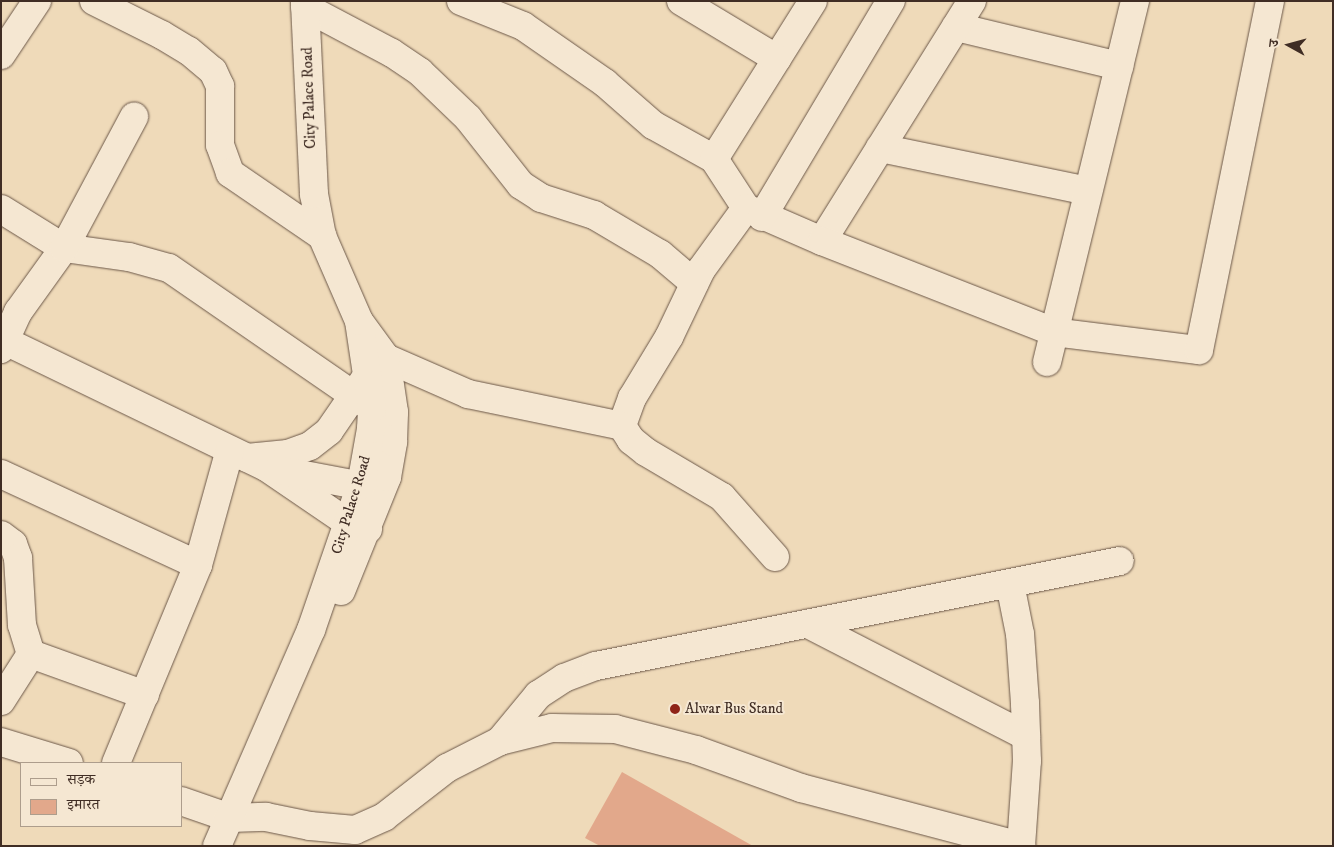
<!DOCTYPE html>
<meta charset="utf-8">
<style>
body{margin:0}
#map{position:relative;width:1334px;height:847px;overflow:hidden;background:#efdab9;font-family:"IM FELL DW Pica","Noto Serif Devanagari",serif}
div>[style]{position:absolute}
.building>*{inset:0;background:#e2a88b}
.roads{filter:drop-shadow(0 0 1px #6c5849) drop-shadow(0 0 1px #6c5849)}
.minor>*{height:28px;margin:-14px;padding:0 14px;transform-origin:14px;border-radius:14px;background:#f5e7d2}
.dots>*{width:14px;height:14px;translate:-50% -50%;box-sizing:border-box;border:2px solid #f5e7d2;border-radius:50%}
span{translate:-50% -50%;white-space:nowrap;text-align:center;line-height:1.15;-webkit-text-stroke:4px #f5e7d2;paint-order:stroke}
.street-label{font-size:15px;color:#402d24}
.poi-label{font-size:15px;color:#402d24}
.left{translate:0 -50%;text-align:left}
.frame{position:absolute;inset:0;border:2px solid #402d24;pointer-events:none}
.legend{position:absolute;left:20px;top:762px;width:162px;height:65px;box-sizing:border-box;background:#f5e7d2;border:1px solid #ad9d8c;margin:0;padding:6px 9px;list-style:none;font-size:15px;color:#402d24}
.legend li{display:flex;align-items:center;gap:10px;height:25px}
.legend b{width:25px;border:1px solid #ad9d8c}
.north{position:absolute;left:1264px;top:20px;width:50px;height:50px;-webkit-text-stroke:4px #f5e7d2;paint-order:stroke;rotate:277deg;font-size:14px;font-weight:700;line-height:20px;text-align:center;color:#402d24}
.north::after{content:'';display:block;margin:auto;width:18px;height:22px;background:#402d24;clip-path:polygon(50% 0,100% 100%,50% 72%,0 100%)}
</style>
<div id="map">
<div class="building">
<div style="clip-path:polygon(622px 772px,753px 846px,600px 846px,585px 838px)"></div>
</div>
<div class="roads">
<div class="minor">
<div style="left:94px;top:1px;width:76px;rotate:26.6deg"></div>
<div style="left:162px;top:35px;width:31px;rotate:31deg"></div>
<div style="left:189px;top:51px;width:31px;rotate:40deg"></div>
<div style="left:213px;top:71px;width:17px;rotate:65deg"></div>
<div style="left:220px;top:86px;width:59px;rotate:90deg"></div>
<div style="left:220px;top:145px;width:30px;rotate:70deg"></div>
<div style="left:230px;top:173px;width:112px;rotate:34.4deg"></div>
<div style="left:461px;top:1px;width:67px;rotate:22deg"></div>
<div style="left:523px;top:26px;width:100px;rotate:34.8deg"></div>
<div style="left:605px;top:83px;width:64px;rotate:41.2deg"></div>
<div style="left:653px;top:125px;width:70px;rotate:29.1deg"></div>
<div style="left:714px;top:159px;width:186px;rotate:-57.9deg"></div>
<div style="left:681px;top:1px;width:112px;rotate:31.1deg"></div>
<div style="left:305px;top:7px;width:98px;rotate:27.9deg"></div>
<div style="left:392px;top:53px;width:34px;rotate:34deg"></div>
<div style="left:420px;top:72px;width:66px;rotate:43.8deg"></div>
<div style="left:468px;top:118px;width:85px;rotate:51.7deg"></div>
<div style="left:521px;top:185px;width:24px;rotate:33deg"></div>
<div style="left:541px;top:198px;width:56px;rotate:17.8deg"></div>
<div style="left:594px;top:215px;width:77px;rotate:30.6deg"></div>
<div style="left:660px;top:254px;width:45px;rotate:40.5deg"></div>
<div style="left:956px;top:27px;width:168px;rotate:13.5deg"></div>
<div style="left:1px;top:55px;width:65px;rotate:-56.3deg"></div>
<div style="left:880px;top:148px;width:212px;rotate:11.7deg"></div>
<div style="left:714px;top:159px;width:59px;rotate:56.9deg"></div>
<div style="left:746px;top:208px;width:83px;rotate:23.5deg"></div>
<div style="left:822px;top:241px;width:283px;rotate:-58deg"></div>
<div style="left:746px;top:208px;width:77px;rotate:126deg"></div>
<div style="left:701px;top:270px;width:74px;rotate:115.5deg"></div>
<div style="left:669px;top:337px;width:71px;rotate:121.2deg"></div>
<div style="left:632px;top:398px;width:30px;rotate:110deg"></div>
<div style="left:622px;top:426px;width:17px;rotate:57deg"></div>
<div style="left:631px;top:440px;width:19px;rotate:39deg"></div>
<div style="left:646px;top:452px;width:88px;rotate:30.6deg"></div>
<div style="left:722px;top:497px;width:80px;rotate:48.5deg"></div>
<div style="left:1px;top:209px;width:74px;rotate:31.8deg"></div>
<div style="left:64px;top:248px;width:66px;rotate:7.9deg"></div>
<div style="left:129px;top:257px;width:41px;rotate:15.4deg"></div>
<div style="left:169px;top:268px;width:247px;rotate:34.6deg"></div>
<div style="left:762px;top:217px;width:252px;rotate:-59.2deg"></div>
<div style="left:822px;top:241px;width:249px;rotate:21.4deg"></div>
<div style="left:1054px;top:332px;width:146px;rotate:7.1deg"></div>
<div style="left:1199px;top:350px;width:356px;rotate:-78.5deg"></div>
<div style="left:1px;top:339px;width:294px;rotate:25.8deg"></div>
<div style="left:266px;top:467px;width:99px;rotate:34.3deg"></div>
<div style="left:348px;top:523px;width:21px;rotate:17deg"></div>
<div style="left:1px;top:349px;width:41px;rotate:-65.3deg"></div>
<div style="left:18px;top:312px;width:79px;rotate:-54.3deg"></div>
<div style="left:64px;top:248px;width:149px;rotate:-61.9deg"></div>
<div style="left:373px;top:357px;width:13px;rotate:4deg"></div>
<div style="left:386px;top:358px;width:90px;rotate:23.7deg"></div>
<div style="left:468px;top:394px;width:157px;rotate:11.7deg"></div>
<div style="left:1047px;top:362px;width:372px;rotate:-76.3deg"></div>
<div style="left:247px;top:458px;width:41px;rotate:-5.6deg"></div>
<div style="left:288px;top:454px;width:23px;rotate:-20deg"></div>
<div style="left:310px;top:446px;width:24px;rotate:-38deg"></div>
<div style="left:329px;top:431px;width:62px;rotate:-55.5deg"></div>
<div style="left:278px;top:470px;width:102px;rotate:10.8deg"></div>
<div style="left:1px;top:474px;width:217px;rotate:24.8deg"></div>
<div style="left:1px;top:535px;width:15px;rotate:37deg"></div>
<div style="left:13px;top:544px;width:15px;rotate:70deg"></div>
<div style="left:18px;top:558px;width:67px;rotate:86.6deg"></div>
<div style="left:22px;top:625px;width:30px;rotate:73deg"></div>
<div style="left:31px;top:654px;width:56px;rotate:122.6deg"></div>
<div style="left:341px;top:591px;width:123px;rotate:-68deg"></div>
<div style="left:387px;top:477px;width:36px;rotate:-80deg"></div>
<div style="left:393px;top:442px;width:30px;rotate:-88deg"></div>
<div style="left:394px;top:412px;width:55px;rotate:-98.4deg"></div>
<div style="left:386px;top:358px;width:42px;rotate:-126.3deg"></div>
<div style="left:808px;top:624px;width:245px;rotate:27.2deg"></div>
<div style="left:31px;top:654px;width:121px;rotate:19.8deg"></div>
<div style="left:500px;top:741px;width:60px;rotate:-50.4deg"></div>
<div style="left:538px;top:695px;width:31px;rotate:-33deg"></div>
<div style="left:564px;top:678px;width:34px;rotate:-21deg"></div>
<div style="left:596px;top:666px;width:534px;rotate:-11.33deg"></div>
<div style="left:1px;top:742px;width:71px;rotate:17.2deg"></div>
<div style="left:116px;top:763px;width:214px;rotate:-67.5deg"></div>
<div style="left:198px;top:565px;width:119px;rotate:-74.5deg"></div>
<div style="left:181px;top:801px;width:52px;rotate:19.1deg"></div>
<div style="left:230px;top:818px;width:36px;rotate:-2deg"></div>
<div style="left:266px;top:817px;width:45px;rotate:11.6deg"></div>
<div style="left:310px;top:826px;width:45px;rotate:5.1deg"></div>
<div style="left:355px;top:830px;width:32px;rotate:-24deg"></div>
<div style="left:384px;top:817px;width:80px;rotate:-37.9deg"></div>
<div style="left:447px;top:768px;width:59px;rotate:-27deg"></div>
<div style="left:500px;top:741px;width:54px;rotate:-14deg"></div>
<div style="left:552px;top:728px;width:63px;rotate:0.9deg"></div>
<div style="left:615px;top:729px;width:84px;rotate:14.5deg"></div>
<div style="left:696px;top:750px;width:112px;rotate:19.9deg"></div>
<div style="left:801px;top:788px;width:228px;rotate:14.8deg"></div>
<div style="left:1021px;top:846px;width:85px;rotate:-86deg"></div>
<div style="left:1027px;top:761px;width:58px;rotate:-92deg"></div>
<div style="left:1025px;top:703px;width:69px;rotate:-94.1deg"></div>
<div style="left:1020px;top:634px;width:51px;rotate:-101.3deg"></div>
<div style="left:217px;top:846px;width:236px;rotate:-66.5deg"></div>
<div style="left:311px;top:630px;width:153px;rotate:-71deg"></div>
<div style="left:361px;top:485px;width:57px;rotate:-79.9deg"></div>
<div style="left:371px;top:429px;width:21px;rotate:-87deg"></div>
<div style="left:372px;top:408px;width:88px;rotate:-98.5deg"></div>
<div style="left:359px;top:321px;width:93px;rotate:-113.5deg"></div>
<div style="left:322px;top:236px;width:43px;rotate:-100.8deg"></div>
<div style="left:314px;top:194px;width:193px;rotate:-92.7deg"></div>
</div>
</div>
<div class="dots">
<div style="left:675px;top:709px;background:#8f2418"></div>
</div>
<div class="street-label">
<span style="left:309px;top:98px;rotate:-92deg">City Palace Road</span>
<span style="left:351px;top:505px;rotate:-73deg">City Palace Road</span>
</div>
<div class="poi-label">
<span class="left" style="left:685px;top:709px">Alwar Bus Stand</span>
</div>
<div class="frame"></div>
<ul class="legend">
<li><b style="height:6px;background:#f5e7d2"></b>सड़क</li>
<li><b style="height:14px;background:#e2a88b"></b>इमारत</li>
</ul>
<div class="north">उ</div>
</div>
